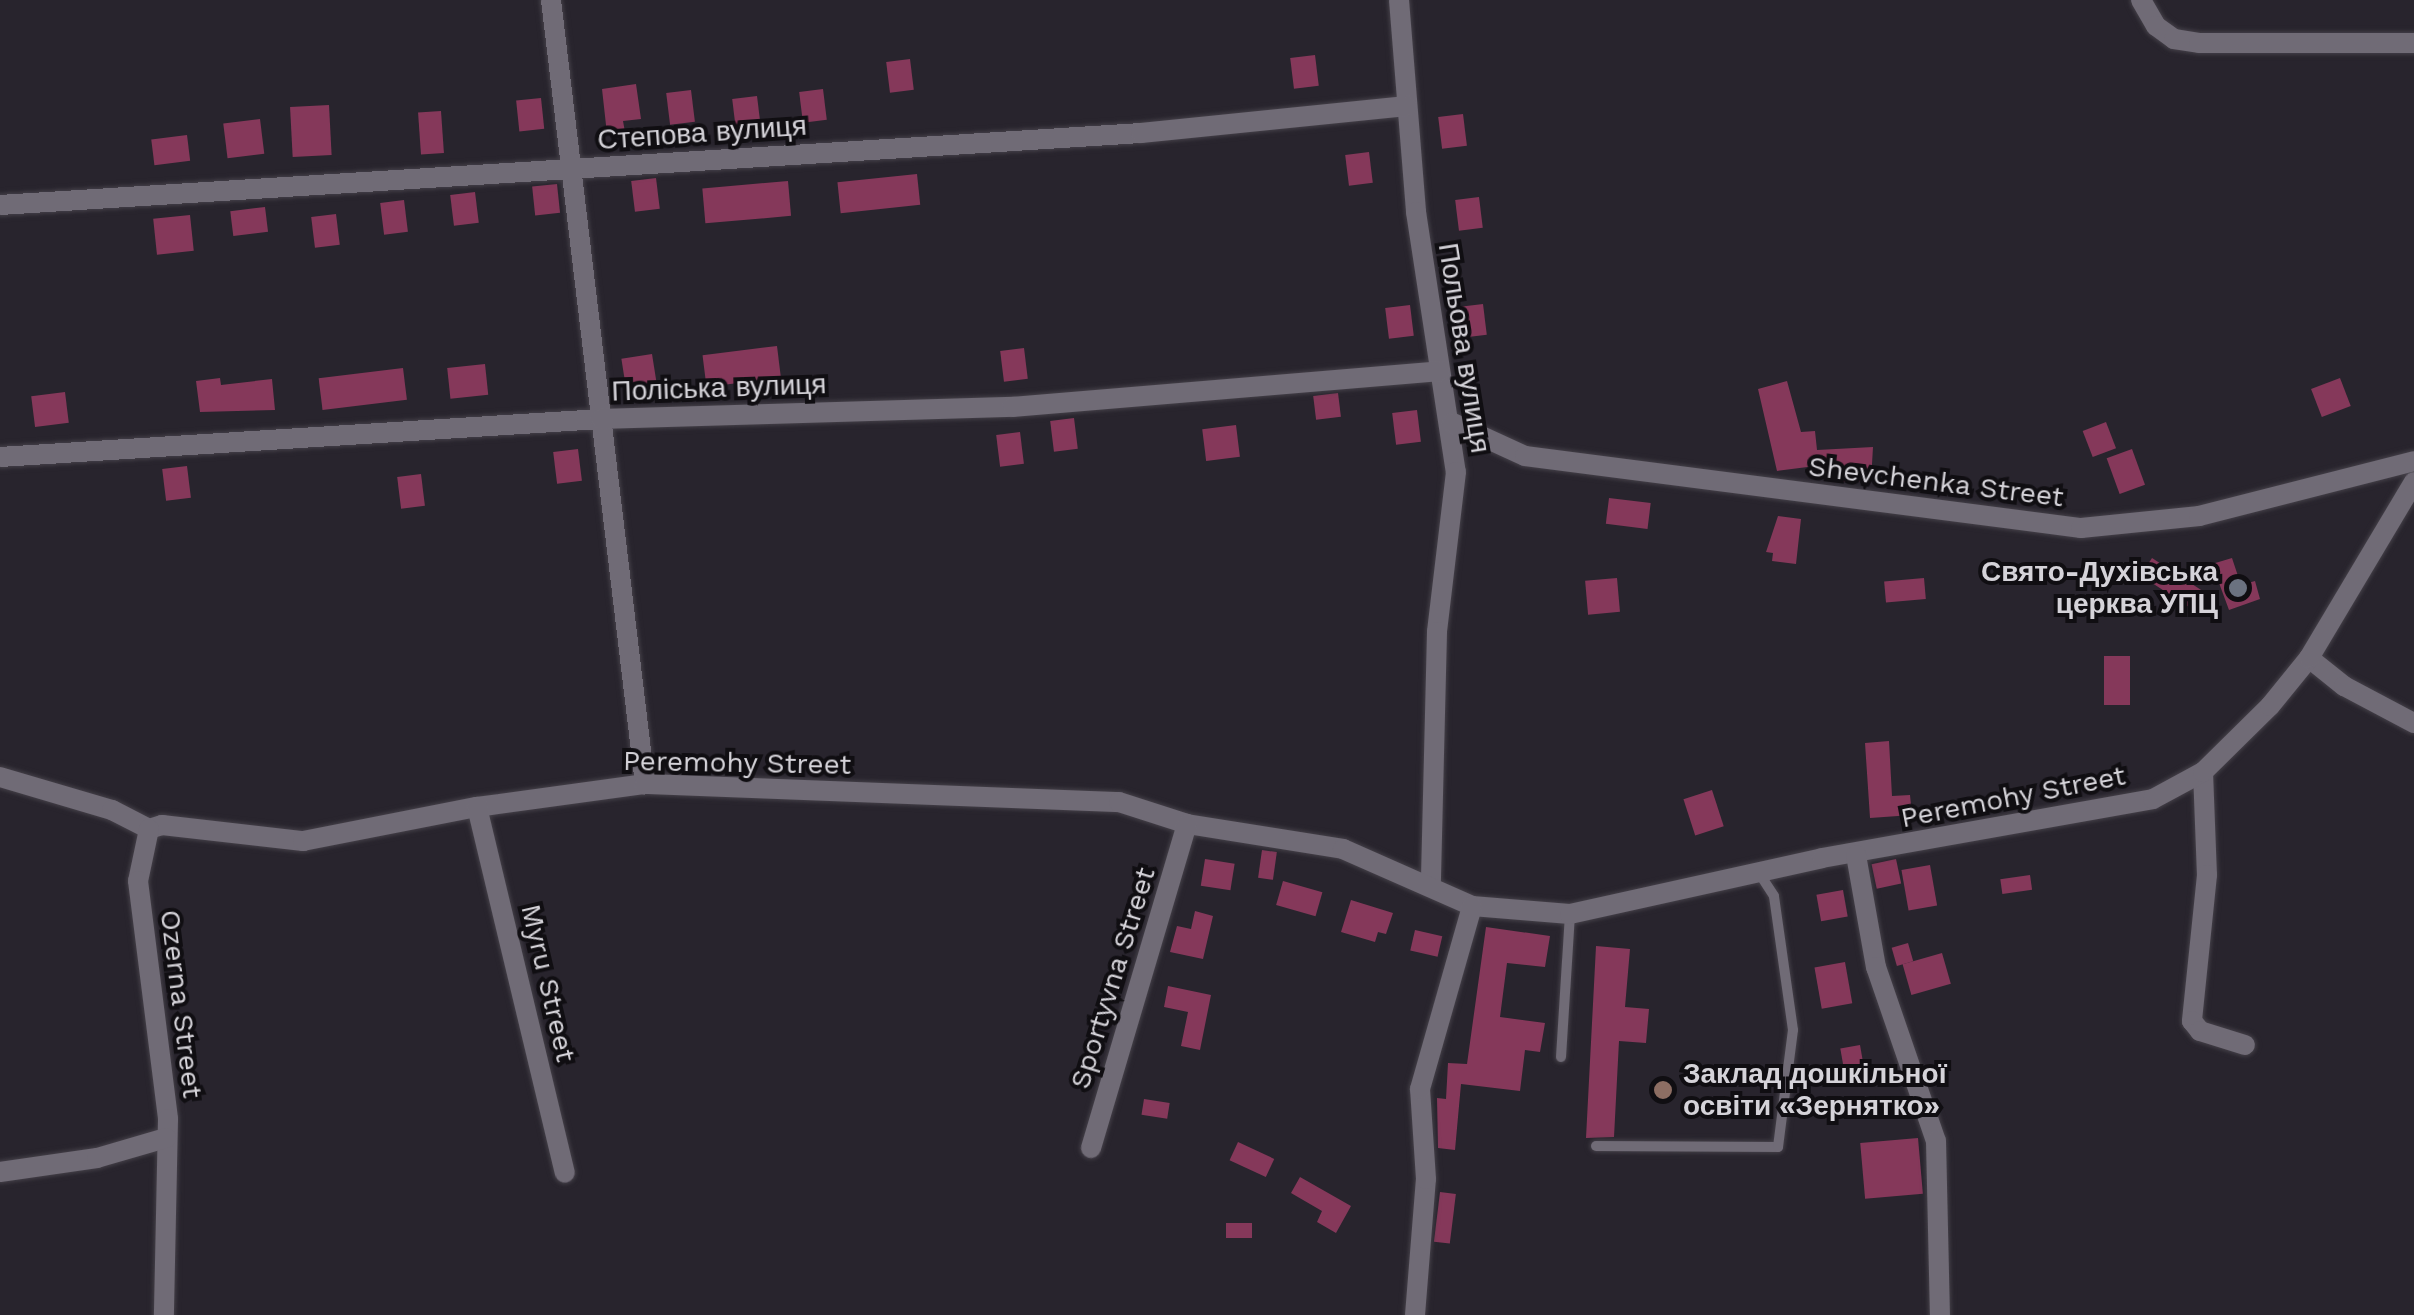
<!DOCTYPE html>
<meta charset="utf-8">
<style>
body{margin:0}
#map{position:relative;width:2414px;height:1315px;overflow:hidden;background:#28242d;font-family:"Work Sans",sans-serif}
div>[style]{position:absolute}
.building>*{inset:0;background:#85385a;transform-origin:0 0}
.roads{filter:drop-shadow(0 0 2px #444048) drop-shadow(0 0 2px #444048)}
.lane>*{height:10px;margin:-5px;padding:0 5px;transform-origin:5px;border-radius:5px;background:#706b76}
.street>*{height:20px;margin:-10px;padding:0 10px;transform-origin:10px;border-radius:10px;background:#706b76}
.dots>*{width:28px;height:28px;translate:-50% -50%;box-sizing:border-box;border:5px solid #100e12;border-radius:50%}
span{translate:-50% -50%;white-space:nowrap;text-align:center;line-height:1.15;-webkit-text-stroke:8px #100e12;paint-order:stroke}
.street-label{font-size:28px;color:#d5d3d9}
.poi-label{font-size:28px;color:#d5d3d9;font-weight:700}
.right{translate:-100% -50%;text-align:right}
.left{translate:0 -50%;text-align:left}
</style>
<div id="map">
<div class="building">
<div style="left:1315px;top:55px;width:31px;height:25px;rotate:83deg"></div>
<div style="left:910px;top:59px;width:31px;height:24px;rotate:83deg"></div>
<div style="clip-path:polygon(636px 84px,641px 119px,623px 121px,625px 132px,607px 134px,602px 89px)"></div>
<div style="left:823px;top:89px;width:31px;height:24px;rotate:83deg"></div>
<div style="left:691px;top:90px;width:32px;height:25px;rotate:83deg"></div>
<div style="left:757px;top:96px;width:31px;height:25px;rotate:83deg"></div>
<div style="left:541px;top:98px;width:31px;height:25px;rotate:84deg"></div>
<div style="left:329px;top:105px;width:50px;height:39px;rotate:87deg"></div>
<div style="left:441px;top:111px;width:42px;height:23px;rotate:86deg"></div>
<div style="left:1463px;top:114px;width:32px;height:25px;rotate:83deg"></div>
<div style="left:260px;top:119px;width:35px;height:37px;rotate:83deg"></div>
<div style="left:187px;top:135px;width:26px;height:36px;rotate:83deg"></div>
<div style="left:1369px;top:152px;width:31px;height:24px;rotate:83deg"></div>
<div style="left:917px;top:174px;width:31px;height:80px;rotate:84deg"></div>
<div style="left:656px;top:178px;width:31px;height:25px;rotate:83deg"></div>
<div style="left:788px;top:181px;width:35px;height:86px;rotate:85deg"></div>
<div style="left:557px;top:184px;width:29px;height:25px;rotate:84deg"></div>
<div style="left:475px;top:192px;width:31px;height:25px;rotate:83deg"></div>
<div style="left:1479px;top:197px;width:31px;height:24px;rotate:83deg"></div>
<div style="left:404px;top:200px;width:32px;height:24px;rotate:83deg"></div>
<div style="left:265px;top:207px;width:25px;height:35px;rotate:83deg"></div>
<div style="left:336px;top:214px;width:31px;height:25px;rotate:83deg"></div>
<div style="left:190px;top:215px;width:36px;height:37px;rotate:84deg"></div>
<div style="left:1483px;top:304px;width:31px;height:25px;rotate:83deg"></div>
<div style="left:1410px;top:305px;width:31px;height:25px;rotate:83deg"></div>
<div style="left:777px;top:346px;width:32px;height:75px;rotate:83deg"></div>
<div style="left:1024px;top:348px;width:31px;height:24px;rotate:83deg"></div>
<div style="left:652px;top:354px;width:32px;height:31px;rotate:81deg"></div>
<div style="left:485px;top:364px;width:31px;height:38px;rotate:84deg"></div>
<div style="left:403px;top:368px;width:32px;height:85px;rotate:83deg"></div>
<div style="clip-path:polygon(220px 378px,221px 385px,272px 379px,275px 410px,200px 412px,196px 381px)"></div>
<div style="left:2340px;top:378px;width:30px;height:31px;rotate:69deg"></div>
<div style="clip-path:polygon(1787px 381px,1801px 432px,1815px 431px,1817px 450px,1873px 447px,1871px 481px,1840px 482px,1839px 463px,1777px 471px,1758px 389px)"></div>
<div style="left:65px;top:392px;width:31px;height:34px;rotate:83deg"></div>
<div style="left:1338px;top:393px;width:24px;height:25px;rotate:83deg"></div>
<div style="left:1417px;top:410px;width:32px;height:25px;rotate:83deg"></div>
<div style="left:1074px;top:418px;width:31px;height:24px;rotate:83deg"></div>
<div style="left:2106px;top:422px;width:28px;height:25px;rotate:69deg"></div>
<div style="left:1236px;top:425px;width:32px;height:34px;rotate:83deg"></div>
<div style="left:1020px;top:432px;width:32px;height:24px;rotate:83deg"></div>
<div style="left:578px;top:449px;width:32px;height:25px;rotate:83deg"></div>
<div style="left:2132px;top:449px;width:38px;height:27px;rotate:70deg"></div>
<div style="left:187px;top:466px;width:32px;height:25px;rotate:83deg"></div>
<div style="left:421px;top:474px;width:32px;height:24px;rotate:83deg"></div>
<div style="left:1609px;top:498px;width:42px;height:26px;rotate:7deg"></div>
<div style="clip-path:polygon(1778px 516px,1801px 519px,1796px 564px,1772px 561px,1773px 553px,1766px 552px)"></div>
<div style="left:2152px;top:558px;width:60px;height:21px;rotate:33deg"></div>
<div style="clip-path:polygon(2232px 558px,2241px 585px,2255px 581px,2260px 599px,2229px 610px,2212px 564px)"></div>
<div style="left:1617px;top:578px;width:34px;height:32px;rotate:85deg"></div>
<div style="left:1924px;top:578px;width:21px;height:40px;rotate:85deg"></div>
<div style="left:2104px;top:656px;width:26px;height:49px"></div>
<div style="clip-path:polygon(1889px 741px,1892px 796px,1910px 795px,1912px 815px,1870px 818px,1865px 743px)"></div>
<div style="left:1712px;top:790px;width:38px;height:30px;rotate:72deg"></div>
<div style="left:1262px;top:850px;width:15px;height:28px;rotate:8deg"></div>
<div style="left:1205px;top:859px;width:30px;height:27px;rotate:9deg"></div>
<div style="left:1896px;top:859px;width:25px;height:25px;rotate:78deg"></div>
<div style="left:1930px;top:865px;width:41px;height:29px;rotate:80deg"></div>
<div style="left:2030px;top:875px;width:15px;height:30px;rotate:82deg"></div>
<div style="left:1283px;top:881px;width:41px;height:25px;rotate:16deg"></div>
<div style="left:1843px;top:890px;width:27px;height:27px;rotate:80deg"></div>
<div style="clip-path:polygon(1351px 900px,1393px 913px,1386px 934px,1378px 932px,1375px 942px,1341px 932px)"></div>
<div style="clip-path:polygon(1195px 911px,1213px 916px,1203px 959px,1170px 952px,1177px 926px,1191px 929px)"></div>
<div style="clip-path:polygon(1486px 927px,1550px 936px,1545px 967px,1507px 963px,1500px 1017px,1545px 1023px,1540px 1052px,1525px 1050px,1520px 1091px,1461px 1084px,1455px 1150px,1438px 1148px,1437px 1098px,1446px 1099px,1448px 1063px,1467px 1064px)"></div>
<div style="left:1415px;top:930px;width:28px;height:21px;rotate:13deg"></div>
<div style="left:1908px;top:943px;width:19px;height:17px;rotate:74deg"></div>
<div style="clip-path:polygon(1596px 946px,1630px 949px,1625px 1007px,1649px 1009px,1646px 1043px,1619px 1041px,1614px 1137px,1586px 1138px)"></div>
<div style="left:1942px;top:953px;width:32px;height:41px;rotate:74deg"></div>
<div style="left:1845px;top:962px;width:42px;height:31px;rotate:80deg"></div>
<div style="clip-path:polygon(1168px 986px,1211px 995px,1200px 1050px,1181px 1046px,1188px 1012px,1164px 1007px)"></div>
<div style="left:1860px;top:1045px;width:22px;height:20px;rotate:80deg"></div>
<div style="left:1144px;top:1099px;width:26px;height:16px;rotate:9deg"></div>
<div style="left:1918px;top:1138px;width:56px;height:58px;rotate:85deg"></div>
<div style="left:1238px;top:1142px;width:40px;height:20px;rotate:25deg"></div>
<div style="clip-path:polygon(1300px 1177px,1351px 1206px,1336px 1233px,1317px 1222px,1322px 1211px,1291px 1193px)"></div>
<div style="left:1440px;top:1192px;width:16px;height:50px;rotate:7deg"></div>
<div style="left:1252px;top:1223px;width:15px;height:26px;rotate:90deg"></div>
</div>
<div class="roads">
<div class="lane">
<div style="left:1561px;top:1057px;width:143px;rotate:-86.4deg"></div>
<div style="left:1596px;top:1146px;width:182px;rotate:0.3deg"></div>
<div style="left:1778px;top:1147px;width:118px;rotate:-82.7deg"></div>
<div style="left:1793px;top:1030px;width:135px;rotate:-98.1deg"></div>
<div style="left:1774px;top:896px;width:27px;rotate:-123deg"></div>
</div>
<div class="street">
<div style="left:551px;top:0;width:790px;rotate:83.16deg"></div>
<div style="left:1399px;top:0;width:213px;rotate:85.4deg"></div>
<div style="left:1416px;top:212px;width:263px;rotate:81.3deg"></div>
<div style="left:1456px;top:472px;width:161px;rotate:96.8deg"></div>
<div style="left:1437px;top:632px;width:252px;rotate:91.4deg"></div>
<div style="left:2141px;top:0;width:30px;rotate:60deg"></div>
<div style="left:2156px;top:26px;width:22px;rotate:36deg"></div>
<div style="left:2174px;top:39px;width:25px;rotate:9deg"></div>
<div style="left:2199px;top:43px;width:215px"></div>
<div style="left:0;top:205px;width:1143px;rotate:-3.61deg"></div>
<div style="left:1141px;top:133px;width:267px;rotate:-5.8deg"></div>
<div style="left:1453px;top:423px;width:79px;rotate:24.6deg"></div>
<div style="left:1525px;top:456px;width:561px;rotate:7.38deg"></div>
<div style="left:2081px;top:528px;width:119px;rotate:-5.8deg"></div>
<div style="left:2199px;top:516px;width:222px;rotate:-14.3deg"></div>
<div style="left:0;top:457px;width:602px;rotate:-3.62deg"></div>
<div style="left:601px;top:419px;width:412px;rotate:-1.7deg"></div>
<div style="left:1013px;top:407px;width:428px;rotate:-4.8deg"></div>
<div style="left:2309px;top:658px;width:45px;rotate:38.7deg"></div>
<div style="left:2344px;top:686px;width:79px;rotate:27.9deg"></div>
<div style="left:2203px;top:772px;width:103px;rotate:87.8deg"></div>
<div style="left:2207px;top:875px;width:147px;rotate:95.9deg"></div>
<div style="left:2192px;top:1021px;width:13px;rotate:51deg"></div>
<div style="left:2200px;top:1031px;width:47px;rotate:17.3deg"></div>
<div style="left:0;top:777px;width:117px;rotate:16.4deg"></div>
<div style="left:112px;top:810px;width:42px;rotate:27.2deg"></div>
<div style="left:149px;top:829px;width:14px;rotate:-17deg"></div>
<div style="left:162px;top:825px;width:142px;rotate:6.5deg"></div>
<div style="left:303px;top:841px;width:177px;rotate:-11.1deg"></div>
<div style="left:477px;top:807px;width:170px;rotate:-7.8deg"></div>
<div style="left:645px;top:784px;width:474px;rotate:2.2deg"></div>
<div style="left:1119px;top:802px;width:71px;rotate:17.9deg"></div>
<div style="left:1187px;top:824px;width:158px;rotate:9.1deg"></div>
<div style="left:1343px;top:849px;width:141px;rotate:23.8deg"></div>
<div style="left:1472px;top:906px;width:98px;rotate:4.7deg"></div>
<div style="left:1570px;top:914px;width:258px;rotate:-12.5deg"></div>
<div style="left:1822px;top:858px;width:336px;rotate:-10.1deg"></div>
<div style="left:2153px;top:799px;width:57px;rotate:-28.4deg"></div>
<div style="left:2203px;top:772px;width:94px;rotate:-44.6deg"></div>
<div style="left:2270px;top:706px;width:62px;rotate:-50.9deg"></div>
<div style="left:2309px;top:658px;width:205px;rotate:-59.2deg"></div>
<div style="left:477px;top:807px;width:376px;rotate:76.5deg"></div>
<div style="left:149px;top:829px;width:53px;rotate:101.9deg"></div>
<div style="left:138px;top:881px;width:240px;rotate:82.8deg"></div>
<div style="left:168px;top:1119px;width:196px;rotate:91.2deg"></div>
<div style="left:1856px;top:855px;width:114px;rotate:79.9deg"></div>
<div style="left:1876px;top:967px;width:184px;rotate:71deg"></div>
<div style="left:1936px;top:1141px;width:174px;rotate:88.7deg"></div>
<div style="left:1091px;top:1148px;width:338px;rotate:-73.5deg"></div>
<div style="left:0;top:1172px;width:98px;rotate:-8.2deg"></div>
<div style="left:97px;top:1158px;width:72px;rotate:-16.2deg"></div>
<div style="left:1415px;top:1315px;width:136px;rotate:-85.4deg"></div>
<div style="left:1426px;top:1179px;width:90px;rotate:-93.8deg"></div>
<div style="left:1420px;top:1089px;width:190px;rotate:-74.1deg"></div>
</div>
</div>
<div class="dots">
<div style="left:2238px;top:588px;background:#6b7280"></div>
<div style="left:1663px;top:1090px;background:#8d6e63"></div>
</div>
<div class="street-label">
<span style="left:702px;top:133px;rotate:-4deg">Степова вулиця</span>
<span style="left:1464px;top:348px;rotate:81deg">Польова вулиця</span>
<span style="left:719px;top:388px;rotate:-2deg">Поліська вулиця</span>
<span style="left:1936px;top:482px;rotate:7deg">Shevchenka Street</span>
<span style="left:737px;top:763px;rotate:1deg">Peremohy Street</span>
<span style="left:2013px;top:797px;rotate:-11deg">Peremohy Street</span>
<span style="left:1113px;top:978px;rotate:-73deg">Sportyvna Street</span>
<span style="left:548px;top:983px;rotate:77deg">Myru Street</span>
<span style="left:181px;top:1004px;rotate:83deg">Ozerna Street</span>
</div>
<div class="poi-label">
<span class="right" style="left:2218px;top:588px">Свято-Духівська<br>церква УПЦ</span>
<span class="left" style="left:1683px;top:1090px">Заклад дошкільної<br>освіти «Зернятко»</span>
</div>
</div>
